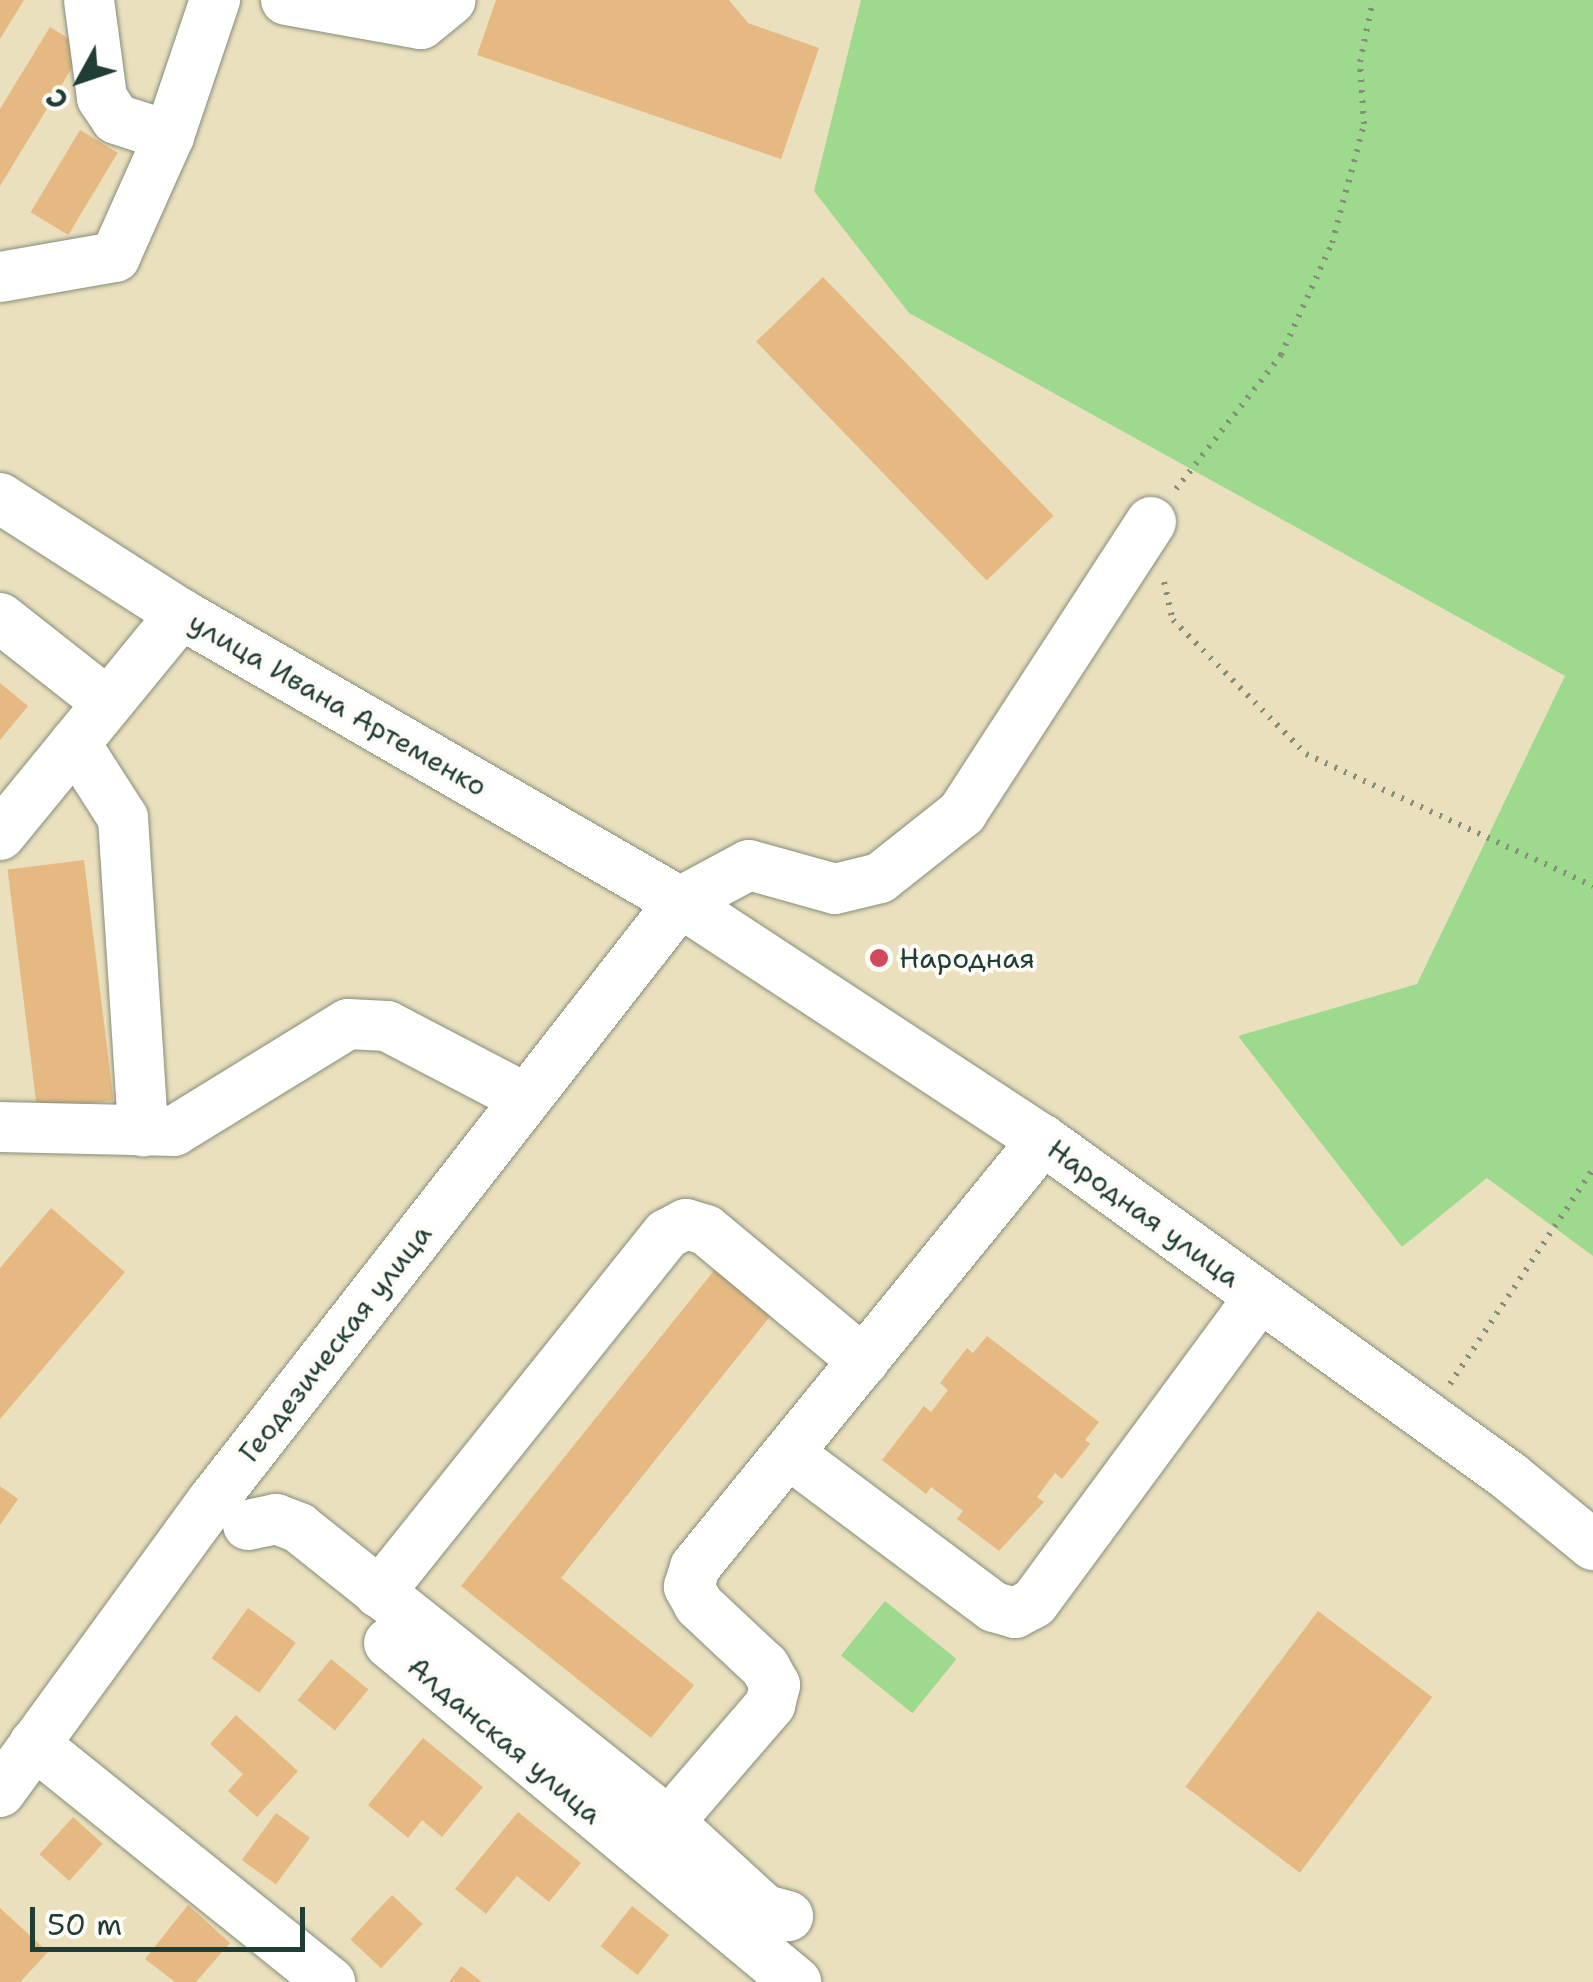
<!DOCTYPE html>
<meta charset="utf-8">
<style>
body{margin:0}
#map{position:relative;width:1593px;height:1982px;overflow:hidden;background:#eae0be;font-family:"Shantell Sans",sans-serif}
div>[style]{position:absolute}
.green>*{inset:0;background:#9dda8e;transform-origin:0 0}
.building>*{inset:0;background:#e6b983;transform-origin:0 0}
.path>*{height:6px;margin-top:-3px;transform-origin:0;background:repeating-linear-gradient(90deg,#848e79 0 2.5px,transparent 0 10.5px)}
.roads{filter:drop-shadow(0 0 2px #848e79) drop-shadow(0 0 2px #848e79)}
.minor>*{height:50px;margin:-25px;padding:0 25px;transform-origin:25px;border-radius:25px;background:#fff}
.dots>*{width:28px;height:28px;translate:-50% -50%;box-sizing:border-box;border:5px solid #fdfcf7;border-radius:50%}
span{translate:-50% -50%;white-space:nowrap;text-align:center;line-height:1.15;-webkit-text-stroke:8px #fdfcf7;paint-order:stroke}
.street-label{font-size:28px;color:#1f3d34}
.poi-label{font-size:28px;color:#1f3d34}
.left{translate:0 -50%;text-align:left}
.north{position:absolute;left:30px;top:30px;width:100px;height:100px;-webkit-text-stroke:8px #fdfcf7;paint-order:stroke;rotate:230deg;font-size:28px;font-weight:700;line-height:40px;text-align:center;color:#1f3d34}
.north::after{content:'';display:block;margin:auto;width:35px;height:45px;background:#1f3d34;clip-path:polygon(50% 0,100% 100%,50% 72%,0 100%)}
.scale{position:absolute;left:30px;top:1907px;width:275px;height:45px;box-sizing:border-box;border:5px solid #1f3d34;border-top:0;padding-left:12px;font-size:30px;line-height:35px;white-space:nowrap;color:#1f3d34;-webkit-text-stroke:8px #fdfcf7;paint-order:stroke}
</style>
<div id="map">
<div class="green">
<div style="clip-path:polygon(861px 0,1593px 0,1593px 1256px,1487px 1178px,1402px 1247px,1238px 1036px,1417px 984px,1565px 676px,909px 313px,814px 191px)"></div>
<div style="left:885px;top:1601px;width:92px;height:70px;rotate:39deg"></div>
</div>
<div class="building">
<div style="clip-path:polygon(0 0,24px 0,0 39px)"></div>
<div style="clip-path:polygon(496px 0,729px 0,748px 23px,819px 48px,781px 159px,477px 55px)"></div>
<div style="clip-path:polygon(50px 27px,84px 48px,0 186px,0 109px)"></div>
<div style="left:80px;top:130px;width:44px;height:96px;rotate:31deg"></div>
<div style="left:823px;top:277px;width:332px;height:93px;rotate:46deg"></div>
<div style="clip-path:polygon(0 683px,28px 706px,0 740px)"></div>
<div style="left:84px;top:860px;width:242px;height:77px;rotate:83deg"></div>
<div style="clip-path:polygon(51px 1208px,125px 1272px,0 1419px,0 1268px)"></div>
<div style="clip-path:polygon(716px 1268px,772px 1314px,561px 1578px,694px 1685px,651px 1738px,461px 1586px)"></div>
<div style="clip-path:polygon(987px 1336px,1099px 1422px,1085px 1440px,1090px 1444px,1062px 1479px,1055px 1473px,1037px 1497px,1044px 1502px,999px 1551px,957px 1519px,963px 1511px,931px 1487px,926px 1494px,882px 1460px,924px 1406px,931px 1412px,948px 1390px,940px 1383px,967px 1348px,973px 1353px)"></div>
<div style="clip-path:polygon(0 1486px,18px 1499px,0 1525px)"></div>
<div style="left:248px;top:1608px;width:59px;height:62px;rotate:36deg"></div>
<div style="left:1318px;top:1611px;width:143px;height:220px;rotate:37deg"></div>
<div style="left:331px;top:1659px;width:48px;height:53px;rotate:39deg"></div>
<div style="clip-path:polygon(236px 1715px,298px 1771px,257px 1817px,228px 1791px,243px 1774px,210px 1744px)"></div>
<div style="clip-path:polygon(423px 1738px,483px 1787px,442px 1837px,422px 1820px,408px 1838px,368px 1805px)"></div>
<div style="clip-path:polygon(518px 1812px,581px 1863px,549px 1902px,517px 1876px,486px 1914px,455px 1889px)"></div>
<div style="left:276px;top:1813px;width:42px;height:58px;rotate:36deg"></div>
<div style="left:73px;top:1817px;width:40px;height:50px;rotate:42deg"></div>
<div style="left:392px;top:1895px;width:42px;height:61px;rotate:43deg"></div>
<div style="clip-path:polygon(188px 1905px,230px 1943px,196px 1982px,175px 1982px,145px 1959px)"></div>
<div style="left:632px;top:1906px;width:47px;height:51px;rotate:38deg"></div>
<div style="clip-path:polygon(0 1908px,48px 1952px,20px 1982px,0 1982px)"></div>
<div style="clip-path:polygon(461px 1966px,468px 1971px,482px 1982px,449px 1982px)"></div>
</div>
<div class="path">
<div style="left:1176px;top:489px;width:170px;rotate:-51.9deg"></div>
<div style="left:1281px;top:355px;width:123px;rotate:-65.5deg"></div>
<div style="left:1332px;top:243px;width:123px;rotate:-74.9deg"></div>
<div style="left:1364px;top:124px;width:62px;rotate:-93.7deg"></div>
<div style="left:1360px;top:62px;width:63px;rotate:-78.2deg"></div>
<div style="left:1164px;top:582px;width:39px;rotate:77deg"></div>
<div style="left:1173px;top:620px;width:189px;rotate:45.2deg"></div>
<div style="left:1306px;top:754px;width:316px;rotate:24.7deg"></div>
<div style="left:1450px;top:1384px;width:258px;rotate:-56.4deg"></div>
</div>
<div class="roads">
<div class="minor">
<div style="left:89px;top:0;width:99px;rotate:82.4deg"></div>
<div style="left:102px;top:98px;width:25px;rotate:56deg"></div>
<div style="left:116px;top:119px;width:56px;rotate:17.8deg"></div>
<div style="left:286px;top:0;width:137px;rotate:10.1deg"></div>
<div style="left:421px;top:24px;width:38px;rotate:-39deg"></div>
<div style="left:0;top:277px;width:117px;rotate:-9.9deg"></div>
<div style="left:115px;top:257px;width:133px;rotate:-65.9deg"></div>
<div style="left:169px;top:136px;width:144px;rotate:-71.3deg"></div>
<div style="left:0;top:498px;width:215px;rotate:32.7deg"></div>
<div style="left:181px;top:614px;width:576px;rotate:29.99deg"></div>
<div style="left:680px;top:902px;width:434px;rotate:33.3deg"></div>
<div style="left:1043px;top:1140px;width:575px;rotate:35.79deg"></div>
<div style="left:1509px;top:1476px;width:109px;rotate:39.4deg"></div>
<div style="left:0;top:618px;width:137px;rotate:38.2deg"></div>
<div style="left:75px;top:743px;width:89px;rotate:57.4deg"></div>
<div style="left:123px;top:818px;width:314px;rotate:86.3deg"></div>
<div style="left:0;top:835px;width:286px;rotate:-50.7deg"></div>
<div style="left:0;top:1127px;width:174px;rotate:1.3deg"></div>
<div style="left:174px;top:1131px;width:204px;rotate:-31.6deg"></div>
<div style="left:348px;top:1024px;width:39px;rotate:3deg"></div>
<div style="left:387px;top:1026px;width:156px;rotate:27.6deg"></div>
<div style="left:788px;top:1453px;width:257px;rotate:36.8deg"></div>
<div style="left:994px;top:1607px;width:22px;rotate:16deg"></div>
<div style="left:1015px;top:1613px;width:21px;rotate:-28deg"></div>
<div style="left:1034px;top:1603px;width:380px;rotate:-53.6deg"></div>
<div style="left:248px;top:1525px;width:29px;rotate:-12deg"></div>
<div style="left:276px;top:1519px;width:25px;rotate:21deg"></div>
<div style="left:299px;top:1528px;width:473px;rotate:38.5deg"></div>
<div style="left:669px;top:1822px;width:155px;rotate:-49.2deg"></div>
<div style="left:770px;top:1705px;width:21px;rotate:-76deg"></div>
<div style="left:775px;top:1685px;width:21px;rotate:-119deg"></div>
<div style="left:765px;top:1667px;width:91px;rotate:-136.8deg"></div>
<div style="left:699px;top:1605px;width:21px;rotate:-119deg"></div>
<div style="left:689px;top:1587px;width:21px;rotate:-73deg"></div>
<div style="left:695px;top:1567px;width:551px;rotate:-50.82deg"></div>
<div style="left:379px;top:1593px;width:460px;rotate:-51.3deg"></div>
<div style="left:667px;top:1234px;width:21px;rotate:-28deg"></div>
<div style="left:686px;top:1224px;width:21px;rotate:17deg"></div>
<div style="left:706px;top:1230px;width:205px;rotate:39.7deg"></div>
<div style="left:389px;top:1643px;width:530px;rotate:39.79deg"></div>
<div style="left:34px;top:1744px;width:380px;rotate:38.8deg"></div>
<div style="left:0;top:1792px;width:361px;rotate:-53.9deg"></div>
<div style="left:213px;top:1500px;width:759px;rotate:-52.01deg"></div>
<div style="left:680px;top:902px;width:78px;rotate:-28.2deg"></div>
<div style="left:749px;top:865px;width:89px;rotate:15.6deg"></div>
<div style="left:835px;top:889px;width:46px;rotate:-13.7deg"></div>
<div style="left:880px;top:878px;width:105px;rotate:-38.4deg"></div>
<div style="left:962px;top:813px;width:347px;rotate:-57deg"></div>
<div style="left:669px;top:1822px;width:130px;rotate:42.5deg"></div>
<div style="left:765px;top:1910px;width:24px;rotate:15deg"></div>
</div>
</div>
<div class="dots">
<div style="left:879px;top:958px;background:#d1495b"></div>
</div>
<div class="street-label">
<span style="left:338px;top:704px;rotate:30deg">улица Ивана Артеменко</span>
<span style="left:1144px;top:1213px;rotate:36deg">Народная улица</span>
<span style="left:335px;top:1343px;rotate:-52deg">Геодезическая улица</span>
<span style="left:505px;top:1740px;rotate:40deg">Алданская улица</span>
</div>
<div class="poi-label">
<span class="left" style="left:899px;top:958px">Народная</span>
</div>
<div class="north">С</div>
<div class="scale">50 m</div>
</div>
